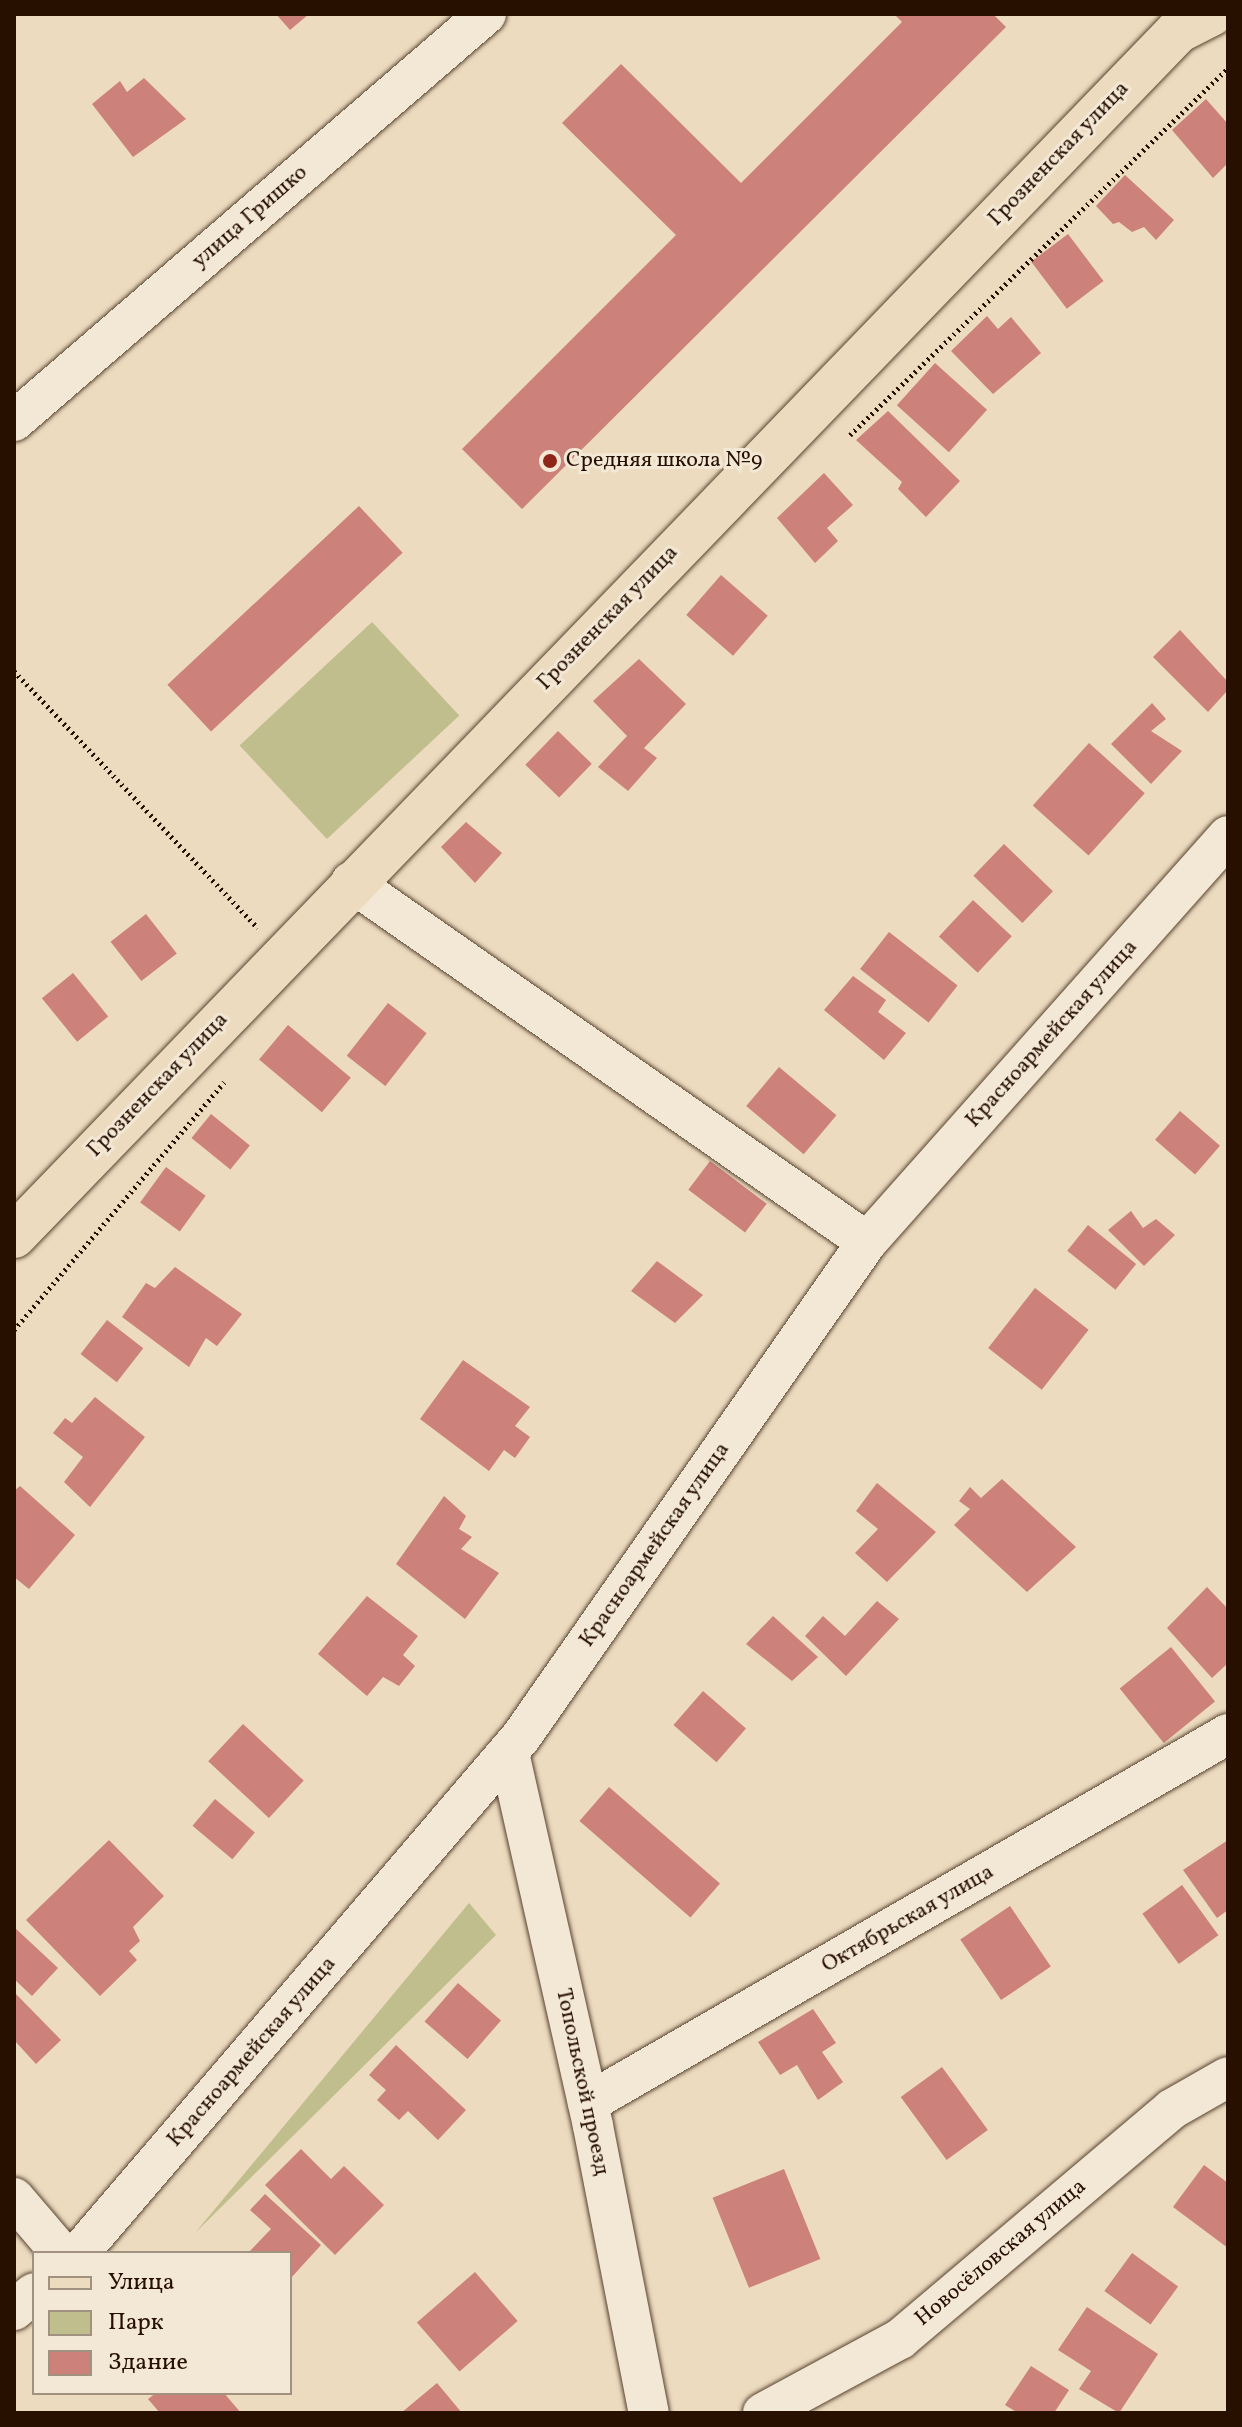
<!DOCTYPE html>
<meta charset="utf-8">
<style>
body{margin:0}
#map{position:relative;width:1242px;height:2427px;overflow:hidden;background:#ecdbbf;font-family:Vollkorn,serif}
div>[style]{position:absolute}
.green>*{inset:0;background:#bfbe8c;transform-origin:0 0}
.building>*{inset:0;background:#cc817a;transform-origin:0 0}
.path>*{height:5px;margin-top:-2.5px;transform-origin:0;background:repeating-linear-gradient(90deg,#271000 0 2px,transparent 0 6px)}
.roads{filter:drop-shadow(0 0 2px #584330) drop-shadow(0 0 2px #584330)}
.minor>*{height:40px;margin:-20px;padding:0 20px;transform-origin:20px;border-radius:20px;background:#f3e8d5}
.major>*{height:44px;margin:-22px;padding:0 22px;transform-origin:22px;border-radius:22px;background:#ecdbbf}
.dots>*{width:22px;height:22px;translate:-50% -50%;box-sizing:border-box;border:4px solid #f3e8d5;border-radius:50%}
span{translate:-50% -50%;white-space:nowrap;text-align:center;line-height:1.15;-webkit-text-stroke:6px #f3e8d5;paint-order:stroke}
.street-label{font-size:22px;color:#271000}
.poi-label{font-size:22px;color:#271000}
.left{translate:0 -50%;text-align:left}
.frame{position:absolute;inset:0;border:16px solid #271000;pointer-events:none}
.legend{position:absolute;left:32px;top:2251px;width:260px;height:144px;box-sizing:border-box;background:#f3e8d5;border:2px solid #a19280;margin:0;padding:10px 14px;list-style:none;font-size:24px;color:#271000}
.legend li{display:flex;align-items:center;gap:16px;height:40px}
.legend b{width:40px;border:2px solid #a19280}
</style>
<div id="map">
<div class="green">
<div style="left:372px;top:622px;width:128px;height:181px;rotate:47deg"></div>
<div style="clip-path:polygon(469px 1903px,496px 1935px,195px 2233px)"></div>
</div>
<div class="building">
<div style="clip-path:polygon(276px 14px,309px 14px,290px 30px)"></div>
<div style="clip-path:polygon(894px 14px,993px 14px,1006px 27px,522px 509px,462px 449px,676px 235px,562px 123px,621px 64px,741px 183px,902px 22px)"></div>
<div style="clip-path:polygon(144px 78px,186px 119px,133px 157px,92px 104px,120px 81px,127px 92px)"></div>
<div style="clip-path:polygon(1206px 99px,1228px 124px,1228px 163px,1213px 178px,1172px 130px)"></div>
<div style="clip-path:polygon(1125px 175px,1174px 220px,1156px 240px,1144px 227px,1132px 232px,1119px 222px,1113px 224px,1096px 206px)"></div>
<div style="left:1068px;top:234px;width:59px;height:46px;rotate:53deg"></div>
<div style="clip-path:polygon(987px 316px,998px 329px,1011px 317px,1041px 353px,993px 394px,951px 351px)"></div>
<div style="left:935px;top:363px;width:70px;height:57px;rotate:42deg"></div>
<div style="clip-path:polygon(888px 411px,960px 481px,926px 517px,898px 489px,902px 482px,856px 440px)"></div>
<div style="clip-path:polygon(824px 473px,853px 505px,827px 528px,838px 541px,815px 563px,777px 518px)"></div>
<div style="left:359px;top:506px;width:64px;height:262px;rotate:47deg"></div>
<div style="left:721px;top:575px;width:62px;height:53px;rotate:41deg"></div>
<div style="clip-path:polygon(1180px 630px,1228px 682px,1228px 690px,1208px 712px,1153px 657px)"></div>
<div style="clip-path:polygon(639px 659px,686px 704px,644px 748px,657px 758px,628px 791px,598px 767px,627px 736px,593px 701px)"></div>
<div style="clip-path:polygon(1152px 703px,1166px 719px,1151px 731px,1182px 751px,1151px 784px,1111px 744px)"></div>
<div style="left:558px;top:731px;width:47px;height:47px;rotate:44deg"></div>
<div style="left:1089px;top:743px;width:75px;height:84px;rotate:42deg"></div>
<div style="clip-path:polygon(466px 822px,502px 853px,475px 883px,441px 847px)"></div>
<div style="left:1004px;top:844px;width:68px;height:44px;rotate:44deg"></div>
<div style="left:973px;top:900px;width:53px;height:50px;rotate:43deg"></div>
<div style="left:146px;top:914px;width:50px;height:45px;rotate:52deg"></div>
<div style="left:889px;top:932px;width:87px;height:47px;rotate:38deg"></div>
<div style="left:73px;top:973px;width:56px;height:40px;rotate:51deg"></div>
<div style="clip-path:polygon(853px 976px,886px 1000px,878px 1012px,906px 1033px,884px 1060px,824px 1010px)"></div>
<div style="left:388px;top:1003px;width:49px;height:67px;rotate:38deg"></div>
<div style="left:288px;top:1025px;width:82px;height:45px;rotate:40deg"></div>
<div style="left:779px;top:1067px;width:75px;height:51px;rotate:40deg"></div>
<div style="left:1180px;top:1111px;width:53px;height:38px;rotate:41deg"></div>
<div style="left:211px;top:1114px;width:50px;height:31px;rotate:39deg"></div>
<div style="left:710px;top:1161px;width:71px;height:36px;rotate:37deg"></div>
<div style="left:166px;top:1167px;width:49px;height:44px;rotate:36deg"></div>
<div style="clip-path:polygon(1131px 1211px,1143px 1228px,1156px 1219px,1175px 1235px,1144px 1266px,1108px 1230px)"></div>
<div style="left:1088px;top:1225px;width:62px;height:33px;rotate:39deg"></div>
<div style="clip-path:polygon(657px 1261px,703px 1295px,675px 1323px,631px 1291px)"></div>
<div style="clip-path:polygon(175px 1267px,242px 1314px,217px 1346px,206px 1338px,189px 1367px,122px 1317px,146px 1283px,155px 1288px)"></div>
<div style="left:1035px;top:1288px;width:68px;height:76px;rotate:38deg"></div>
<div style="left:107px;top:1320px;width:46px;height:43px;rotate:38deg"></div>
<div style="clip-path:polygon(463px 1360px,530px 1407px,515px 1426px,530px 1437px,515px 1458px,504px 1450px,489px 1471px,420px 1419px)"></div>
<div style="clip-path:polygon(95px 1397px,145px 1437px,90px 1507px,64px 1482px,83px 1457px,53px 1433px,65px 1418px,72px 1423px)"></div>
<div style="clip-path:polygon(1002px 1479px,1076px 1547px,1027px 1592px,954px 1525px,970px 1509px,959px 1501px,970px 1487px,981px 1498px)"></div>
<div style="clip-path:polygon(877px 1483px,936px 1532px,887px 1582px,855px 1553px,878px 1529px,856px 1511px)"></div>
<div style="clip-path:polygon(20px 1486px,75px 1535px,29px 1589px,14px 1577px,14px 1491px)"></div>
<div style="clip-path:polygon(444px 1496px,466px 1516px,459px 1529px,472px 1537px,461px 1549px,499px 1573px,465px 1619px,396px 1564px)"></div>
<div style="clip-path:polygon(1207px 1587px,1228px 1609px,1228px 1663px,1212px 1678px,1167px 1628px)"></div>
<div style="clip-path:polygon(367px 1596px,418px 1636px,403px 1655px,415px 1666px,399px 1686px,383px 1677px,367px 1696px,318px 1654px)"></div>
<div style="clip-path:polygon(877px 1601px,899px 1619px,846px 1676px,805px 1636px,823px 1616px,845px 1636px)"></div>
<div style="clip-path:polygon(773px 1616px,818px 1657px,792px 1681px,746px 1644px)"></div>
<div style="left:1171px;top:1647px;width:70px;height:66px;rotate:51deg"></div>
<div style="left:703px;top:1691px;width:57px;height:45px;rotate:41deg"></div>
<div style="left:243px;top:1724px;width:83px;height:51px;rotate:43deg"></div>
<div style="left:609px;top:1787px;width:147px;height:45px;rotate:41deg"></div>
<div style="left:215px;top:1799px;width:52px;height:35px;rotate:40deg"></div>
<div style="clip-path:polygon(109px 1840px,164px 1896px,133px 1927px,140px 1941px,129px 1951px,137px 1960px,100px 1996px,26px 1920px)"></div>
<div style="clip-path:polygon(1228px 1840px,1228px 1910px,1217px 1918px,1183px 1870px)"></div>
<div style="left:1182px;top:1885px;width:62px;height:49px;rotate:54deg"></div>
<div style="left:1010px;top:1906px;width:73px;height:60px;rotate:56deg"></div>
<div style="clip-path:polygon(14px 1927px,58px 1968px,32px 1996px,14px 1979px)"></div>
<div style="left:458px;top:1983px;width:57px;height:51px;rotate:41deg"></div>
<div style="clip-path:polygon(14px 1992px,61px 2040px,36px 2064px,14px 2040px)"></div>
<div style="clip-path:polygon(813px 2009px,836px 2043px,822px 2052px,843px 2082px,818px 2100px,797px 2065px,780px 2075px,758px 2042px)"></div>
<div style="clip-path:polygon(396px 2045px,466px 2110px,438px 2140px,408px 2111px,399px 2120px,377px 2100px,386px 2090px,369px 2075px)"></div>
<div style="left:942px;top:2067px;width:78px;height:51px;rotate:54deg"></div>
<div style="clip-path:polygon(301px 2149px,331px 2179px,344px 2166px,384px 2205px,335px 2255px,265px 2185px)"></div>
<div style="clip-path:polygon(1204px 2165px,1228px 2183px,1228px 2248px,1173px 2207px)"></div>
<div style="left:784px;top:2169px;width:97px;height:77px;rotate:68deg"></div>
<div style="clip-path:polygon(265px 2194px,321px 2245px,290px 2279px,290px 2253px,248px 2253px,271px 2229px,250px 2210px)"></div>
<div style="left:1132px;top:2253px;width:57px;height:47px;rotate:36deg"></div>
<div style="left:475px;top:2272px;width:65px;height:77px;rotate:49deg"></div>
<div style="clip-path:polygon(1087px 2307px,1158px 2354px,1119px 2413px,1079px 2389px,1091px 2371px,1058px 2350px)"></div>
<div style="clip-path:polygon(1031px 2366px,1069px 2390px,1054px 2413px,1018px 2413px,1005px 2405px)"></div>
<div style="clip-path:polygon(437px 2383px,462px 2413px,401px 2413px)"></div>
<div style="clip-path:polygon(156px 2393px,224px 2393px,241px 2413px,160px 2413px,148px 2399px)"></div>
</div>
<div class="path">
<div style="left:850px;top:435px;width:527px;rotate:-44.15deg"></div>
<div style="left:14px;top:671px;width:354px;rotate:46.5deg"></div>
<div style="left:14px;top:1330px;width:325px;rotate:-49.7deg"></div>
</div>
<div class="roads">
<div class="minor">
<div style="left:14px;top:421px;width:623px;rotate:-40.77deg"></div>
<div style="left:351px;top:882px;width:629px;rotate:34.9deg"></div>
<div style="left:509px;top:1753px;width:382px;rotate:77.3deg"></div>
<div style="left:593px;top:2126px;width:292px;rotate:79deg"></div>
<div style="left:588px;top:2103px;width:739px;rotate:-29.97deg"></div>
<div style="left:14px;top:2198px;width:72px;rotate:49.5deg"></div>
<div style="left:79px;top:2253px;width:679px;rotate:-49.42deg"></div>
<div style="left:521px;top:1737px;width:604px;rotate:-55.05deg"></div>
<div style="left:867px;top:1242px;width:543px;rotate:-48.36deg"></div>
<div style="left:14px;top:2310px;width:26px;rotate:-40deg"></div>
<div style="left:763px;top:2413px;width:156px;rotate:-28.4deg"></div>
<div style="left:900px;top:2339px;width:356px;rotate:-40.2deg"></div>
<div style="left:1172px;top:2109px;width:64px;rotate:-29.7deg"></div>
</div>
<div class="major">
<div style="left:14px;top:1236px;width:1675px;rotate:-45.99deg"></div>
<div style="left:1178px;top:31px;width:38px;rotate:-27deg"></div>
</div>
</div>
<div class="dots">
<div style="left:550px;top:461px;background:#8f2418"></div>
</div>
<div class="street-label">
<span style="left:1059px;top:154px;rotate:-46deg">Грозненская улица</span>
<span style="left:250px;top:217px;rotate:-41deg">улица Гришко</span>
<span style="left:608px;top:618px;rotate:-46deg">Грозненская улица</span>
<span style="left:1052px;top:1034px;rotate:-48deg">Красноармейская улица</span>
<span style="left:158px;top:1085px;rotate:-46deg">Грозненская улица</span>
<span style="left:655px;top:1545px;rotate:-55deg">Красноармейская улица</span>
<span style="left:908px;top:1919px;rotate:-30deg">Октябрьская улица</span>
<span style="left:252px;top:2052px;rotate:-49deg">Красноармейская улица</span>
<span style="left:582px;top:2082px;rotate:78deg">Топольской проезд</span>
<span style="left:1001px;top:2253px;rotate:-40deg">Новосёловская улица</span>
</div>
<div class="poi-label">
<span class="left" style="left:566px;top:461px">Средняя школа №9</span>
</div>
<div class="frame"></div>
<ul class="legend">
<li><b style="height:10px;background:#ecdbbf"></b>Улица</li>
<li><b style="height:22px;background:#bfbe8c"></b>Парк</li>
<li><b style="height:22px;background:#cc817a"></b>Здание</li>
</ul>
</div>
